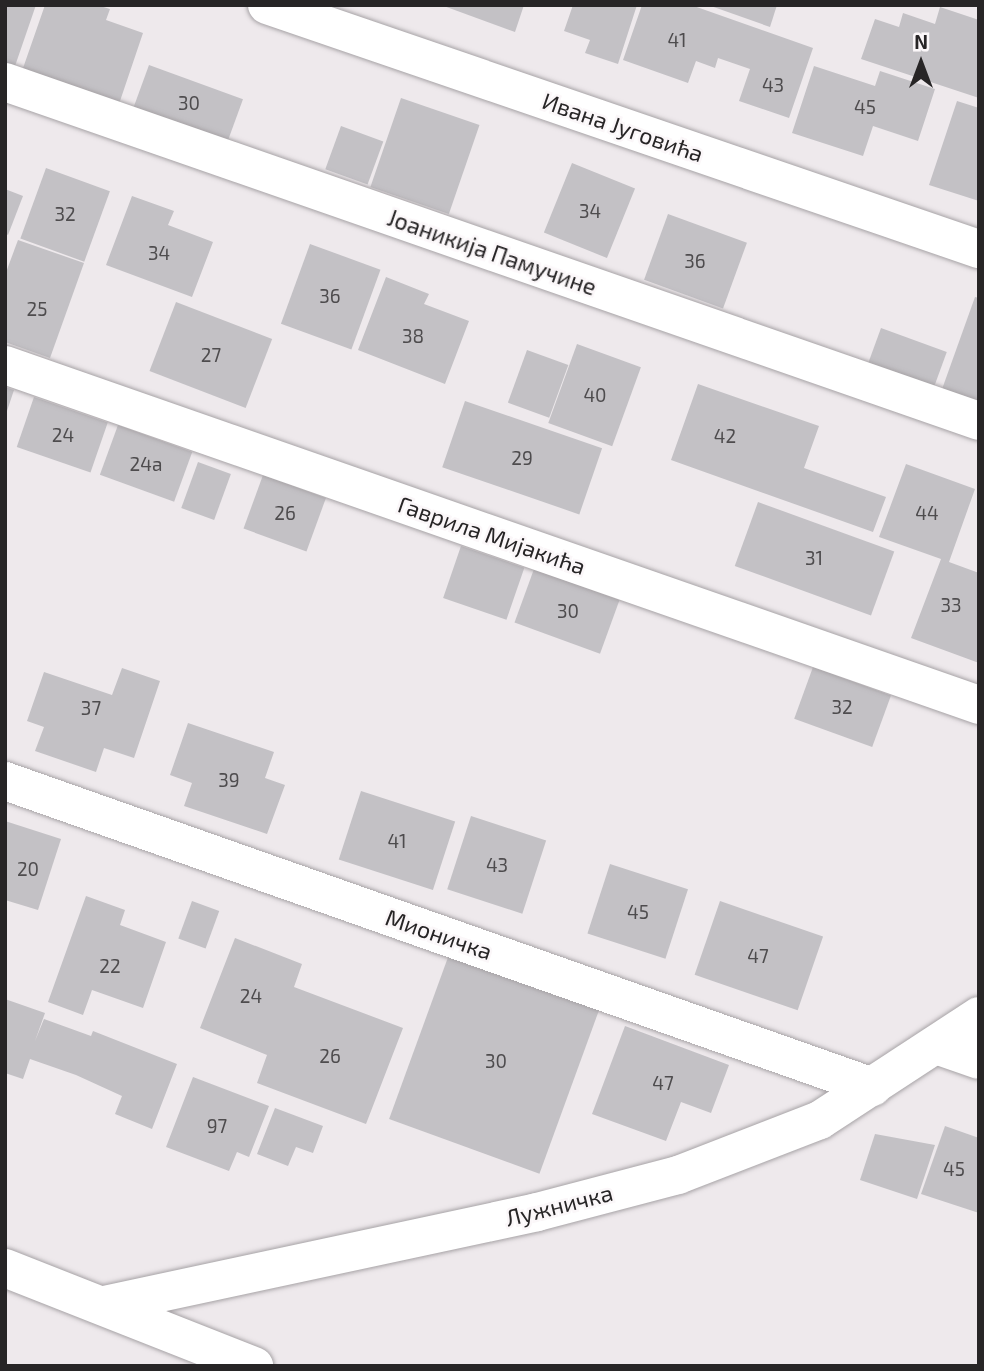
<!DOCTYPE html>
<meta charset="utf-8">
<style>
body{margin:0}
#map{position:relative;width:984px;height:1371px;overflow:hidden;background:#eee9ec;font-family:"Exo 2",sans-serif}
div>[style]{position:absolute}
.building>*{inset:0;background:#c3c1c5;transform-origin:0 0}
.roads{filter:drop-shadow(0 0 2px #a7a3a6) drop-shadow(0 0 2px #a7a3a6)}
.minor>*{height:38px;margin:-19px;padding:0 19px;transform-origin:19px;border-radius:19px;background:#fff}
span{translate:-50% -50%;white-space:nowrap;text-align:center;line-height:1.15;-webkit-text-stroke:5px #fbf7f9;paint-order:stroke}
.number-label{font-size:19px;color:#4e4c4e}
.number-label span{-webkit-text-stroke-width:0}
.street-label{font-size:23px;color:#272526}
.frame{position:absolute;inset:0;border:7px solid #272526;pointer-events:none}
.north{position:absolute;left:886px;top:28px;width:70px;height:70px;-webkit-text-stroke:5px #fbf7f9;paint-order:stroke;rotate:0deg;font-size:19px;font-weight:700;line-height:28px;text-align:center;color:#272526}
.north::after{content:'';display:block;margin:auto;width:24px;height:32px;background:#272526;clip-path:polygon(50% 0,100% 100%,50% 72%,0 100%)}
</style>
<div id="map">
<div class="building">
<div style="clip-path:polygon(5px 5px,36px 5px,15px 66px,5px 63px)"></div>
<div style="clip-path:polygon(45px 5px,97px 5px,110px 9px,106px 20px,143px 33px,119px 104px,22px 71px)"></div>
<div style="clip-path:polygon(441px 5px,524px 5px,515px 32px)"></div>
<div style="clip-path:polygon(573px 5px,637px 5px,618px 64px,585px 53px,590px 40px,564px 31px)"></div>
<div style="clip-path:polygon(642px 5px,691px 5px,813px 48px,789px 118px,739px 101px,750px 69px,718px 58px,715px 68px,696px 61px,688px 83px,623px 60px)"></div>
<div style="clip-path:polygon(708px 5px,777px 5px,770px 27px)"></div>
<div style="clip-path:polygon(940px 7px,979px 20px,979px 98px,861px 59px,875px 19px,899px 27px,903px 13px,935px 24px)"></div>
<div style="left:149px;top:65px;width:100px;height:45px;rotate:20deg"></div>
<div style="clip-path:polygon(814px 66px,875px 86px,880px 71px,935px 89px,918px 141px,873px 126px,863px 156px,792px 133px)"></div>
<div style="left:401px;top:98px;width:83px;height:94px;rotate:19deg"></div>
<div style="clip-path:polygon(957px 101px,979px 108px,979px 201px,929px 185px)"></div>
<div style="left:341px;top:126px;width:45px;height:46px;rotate:20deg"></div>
<div style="left:572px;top:163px;width:68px;height:75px;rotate:22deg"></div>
<div style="left:46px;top:168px;width:68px;height:75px;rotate:20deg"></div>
<div style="clip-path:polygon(5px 189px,23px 196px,8px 235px,5px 233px)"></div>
<div style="clip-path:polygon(132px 196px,174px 211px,168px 225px,213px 242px,192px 297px,106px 265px)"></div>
<div style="left:668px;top:214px;width:84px;height:70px;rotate:20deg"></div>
<div style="clip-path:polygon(18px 240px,84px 263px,50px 358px,5px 342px,5px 275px)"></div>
<div style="left:310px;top:244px;width:75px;height:85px;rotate:20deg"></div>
<div style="clip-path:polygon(386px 277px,429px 294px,424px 304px,469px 321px,445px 384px,358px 350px)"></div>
<div style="clip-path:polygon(975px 297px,979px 298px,979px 405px,941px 392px)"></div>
<div style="left:176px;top:302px;width:103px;height:74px;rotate:21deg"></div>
<div style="left:881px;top:328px;width:70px;height:41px;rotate:20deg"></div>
<div style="left:577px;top:344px;width:68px;height:84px;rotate:20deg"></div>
<div style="left:527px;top:350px;width:44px;height:56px;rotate:20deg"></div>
<div style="clip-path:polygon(698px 384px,819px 426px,804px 468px,886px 497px,873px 532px,671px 460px)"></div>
<div style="clip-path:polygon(5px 387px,14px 390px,6px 414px,5px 414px)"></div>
<div style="left:34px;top:397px;width:78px;height:53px;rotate:19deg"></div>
<div style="left:465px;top:401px;width:145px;height:70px;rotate:19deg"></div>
<div style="left:118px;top:425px;width:79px;height:53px;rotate:20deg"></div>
<div style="left:198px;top:462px;width:35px;height:49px;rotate:20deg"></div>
<div style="clip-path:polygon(906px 464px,975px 489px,949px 562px,979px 573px,979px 663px,911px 638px,941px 559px,879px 537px)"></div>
<div style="left:263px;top:475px;width:67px;height:57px;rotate:20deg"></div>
<div style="left:758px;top:502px;width:145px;height:68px;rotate:20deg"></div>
<div style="left:461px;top:546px;width:67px;height:55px;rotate:19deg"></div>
<div style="left:534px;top:569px;width:91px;height:57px;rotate:20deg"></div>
<div style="left:813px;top:667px;width:83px;height:55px;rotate:20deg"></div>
<div style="clip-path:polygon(122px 668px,160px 681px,134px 758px,104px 748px,96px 772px,35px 751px,44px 727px,27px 721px,44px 672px,112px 695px)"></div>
<div style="clip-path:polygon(188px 723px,274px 752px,265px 778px,285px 785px,267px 834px,184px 806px,192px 783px,170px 775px)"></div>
<div style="left:361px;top:791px;width:99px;height:72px;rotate:18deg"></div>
<div style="left:471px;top:816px;width:79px;height:77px;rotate:18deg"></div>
<div style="clip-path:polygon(5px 821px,61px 839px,38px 910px,5px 900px)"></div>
<div style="left:610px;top:864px;width:82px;height:73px;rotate:18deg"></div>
<div style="clip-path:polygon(86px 896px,125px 910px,120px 925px,166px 942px,143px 1008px,92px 990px,83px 1015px,48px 1002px)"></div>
<div style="left:192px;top:901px;width:29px;height:40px;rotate:20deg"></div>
<div style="left:720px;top:901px;width:109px;height:78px;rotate:19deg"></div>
<div style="clip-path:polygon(235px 938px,302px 964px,294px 987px,403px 1028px,366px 1124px,257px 1083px,267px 1055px,200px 1028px)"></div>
<div style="left:451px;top:949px;width:160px;height:181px;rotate:20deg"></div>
<div style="clip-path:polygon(5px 999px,45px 1013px,35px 1041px,44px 1019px,91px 1036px,93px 1031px,177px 1064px,152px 1129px,115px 1114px,122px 1096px,76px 1075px,30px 1059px,23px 1079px,5px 1073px)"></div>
<div style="clip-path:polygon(625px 1026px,729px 1065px,711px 1113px,681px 1102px,666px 1141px,592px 1114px)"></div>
<div style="clip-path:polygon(193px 1077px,269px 1106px,249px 1157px,237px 1152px,229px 1171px,166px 1147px)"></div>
<div style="clip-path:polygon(275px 1108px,323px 1126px,313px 1153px,296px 1147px,288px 1166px,257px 1154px)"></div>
<div style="clip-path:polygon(945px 1126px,979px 1138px,979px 1213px,921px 1194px)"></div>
<div style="clip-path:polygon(875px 1134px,935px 1145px,917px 1199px,860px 1180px)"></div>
</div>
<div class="roads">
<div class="minor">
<div style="left:267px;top:5px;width:753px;rotate:18.92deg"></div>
<div style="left:5px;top:82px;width:1031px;rotate:19.19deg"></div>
<div style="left:5px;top:365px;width:1032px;rotate:19.24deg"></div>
<div style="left:5px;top:781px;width:920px;rotate:19.42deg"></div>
<div style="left:939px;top:1046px;width:42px;rotate:19.3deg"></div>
<div style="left:5px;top:1268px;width:268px;rotate:21.5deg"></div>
<div style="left:104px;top:1305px;width:443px;rotate:-12.1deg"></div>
<div style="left:537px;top:1212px;width:146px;rotate:-14.7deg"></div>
<div style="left:678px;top:1175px;width:152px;rotate:-21.2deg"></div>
<div style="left:820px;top:1120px;width:190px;rotate:-33.2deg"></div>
</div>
</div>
<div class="number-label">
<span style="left:677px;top:40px">41</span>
<span style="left:773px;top:85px">43</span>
<span style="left:189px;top:103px">30</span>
<span style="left:865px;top:107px">45</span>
<span style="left:590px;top:211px">34</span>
<span style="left:65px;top:214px">32</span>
<span style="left:159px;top:253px">34</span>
<span style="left:695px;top:261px">36</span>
<span style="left:330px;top:296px">36</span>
<span style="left:37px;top:309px">25</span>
<span style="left:413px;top:336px">38</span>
<span style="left:211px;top:355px">27</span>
<span style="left:595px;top:395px">40</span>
<span style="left:63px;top:435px">24</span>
<span style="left:725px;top:436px">42</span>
<span style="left:522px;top:458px">29</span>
<span style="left:146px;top:464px">24a</span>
<span style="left:285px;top:513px">26</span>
<span style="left:927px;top:513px">44</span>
<span style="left:814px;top:558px">31</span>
<span style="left:951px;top:605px">33</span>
<span style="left:568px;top:611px">30</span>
<span style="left:842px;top:707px">32</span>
<span style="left:91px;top:708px">37</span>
<span style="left:229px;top:780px">39</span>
<span style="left:397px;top:841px">41</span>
<span style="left:497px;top:865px">43</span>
<span style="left:28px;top:869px">20</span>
<span style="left:638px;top:912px">45</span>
<span style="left:758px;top:956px">47</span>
<span style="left:110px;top:966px">22</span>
<span style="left:251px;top:996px">24</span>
<span style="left:330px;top:1056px">26</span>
<span style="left:496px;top:1061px">30</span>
<span style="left:663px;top:1083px">47</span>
<span style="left:217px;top:1126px">97</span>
<span style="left:954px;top:1169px">45</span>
</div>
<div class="street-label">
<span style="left:623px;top:127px;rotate:19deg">Ивана Југовића</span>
<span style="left:492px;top:252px;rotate:19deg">Јоаникија Памучине</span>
<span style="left:492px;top:535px;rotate:19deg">Гаврила Мијакића</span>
<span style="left:439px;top:934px;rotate:19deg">Мионичка</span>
<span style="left:559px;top:1205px;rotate:-14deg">Лужничка</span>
</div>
<div class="frame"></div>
<div class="north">N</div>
</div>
